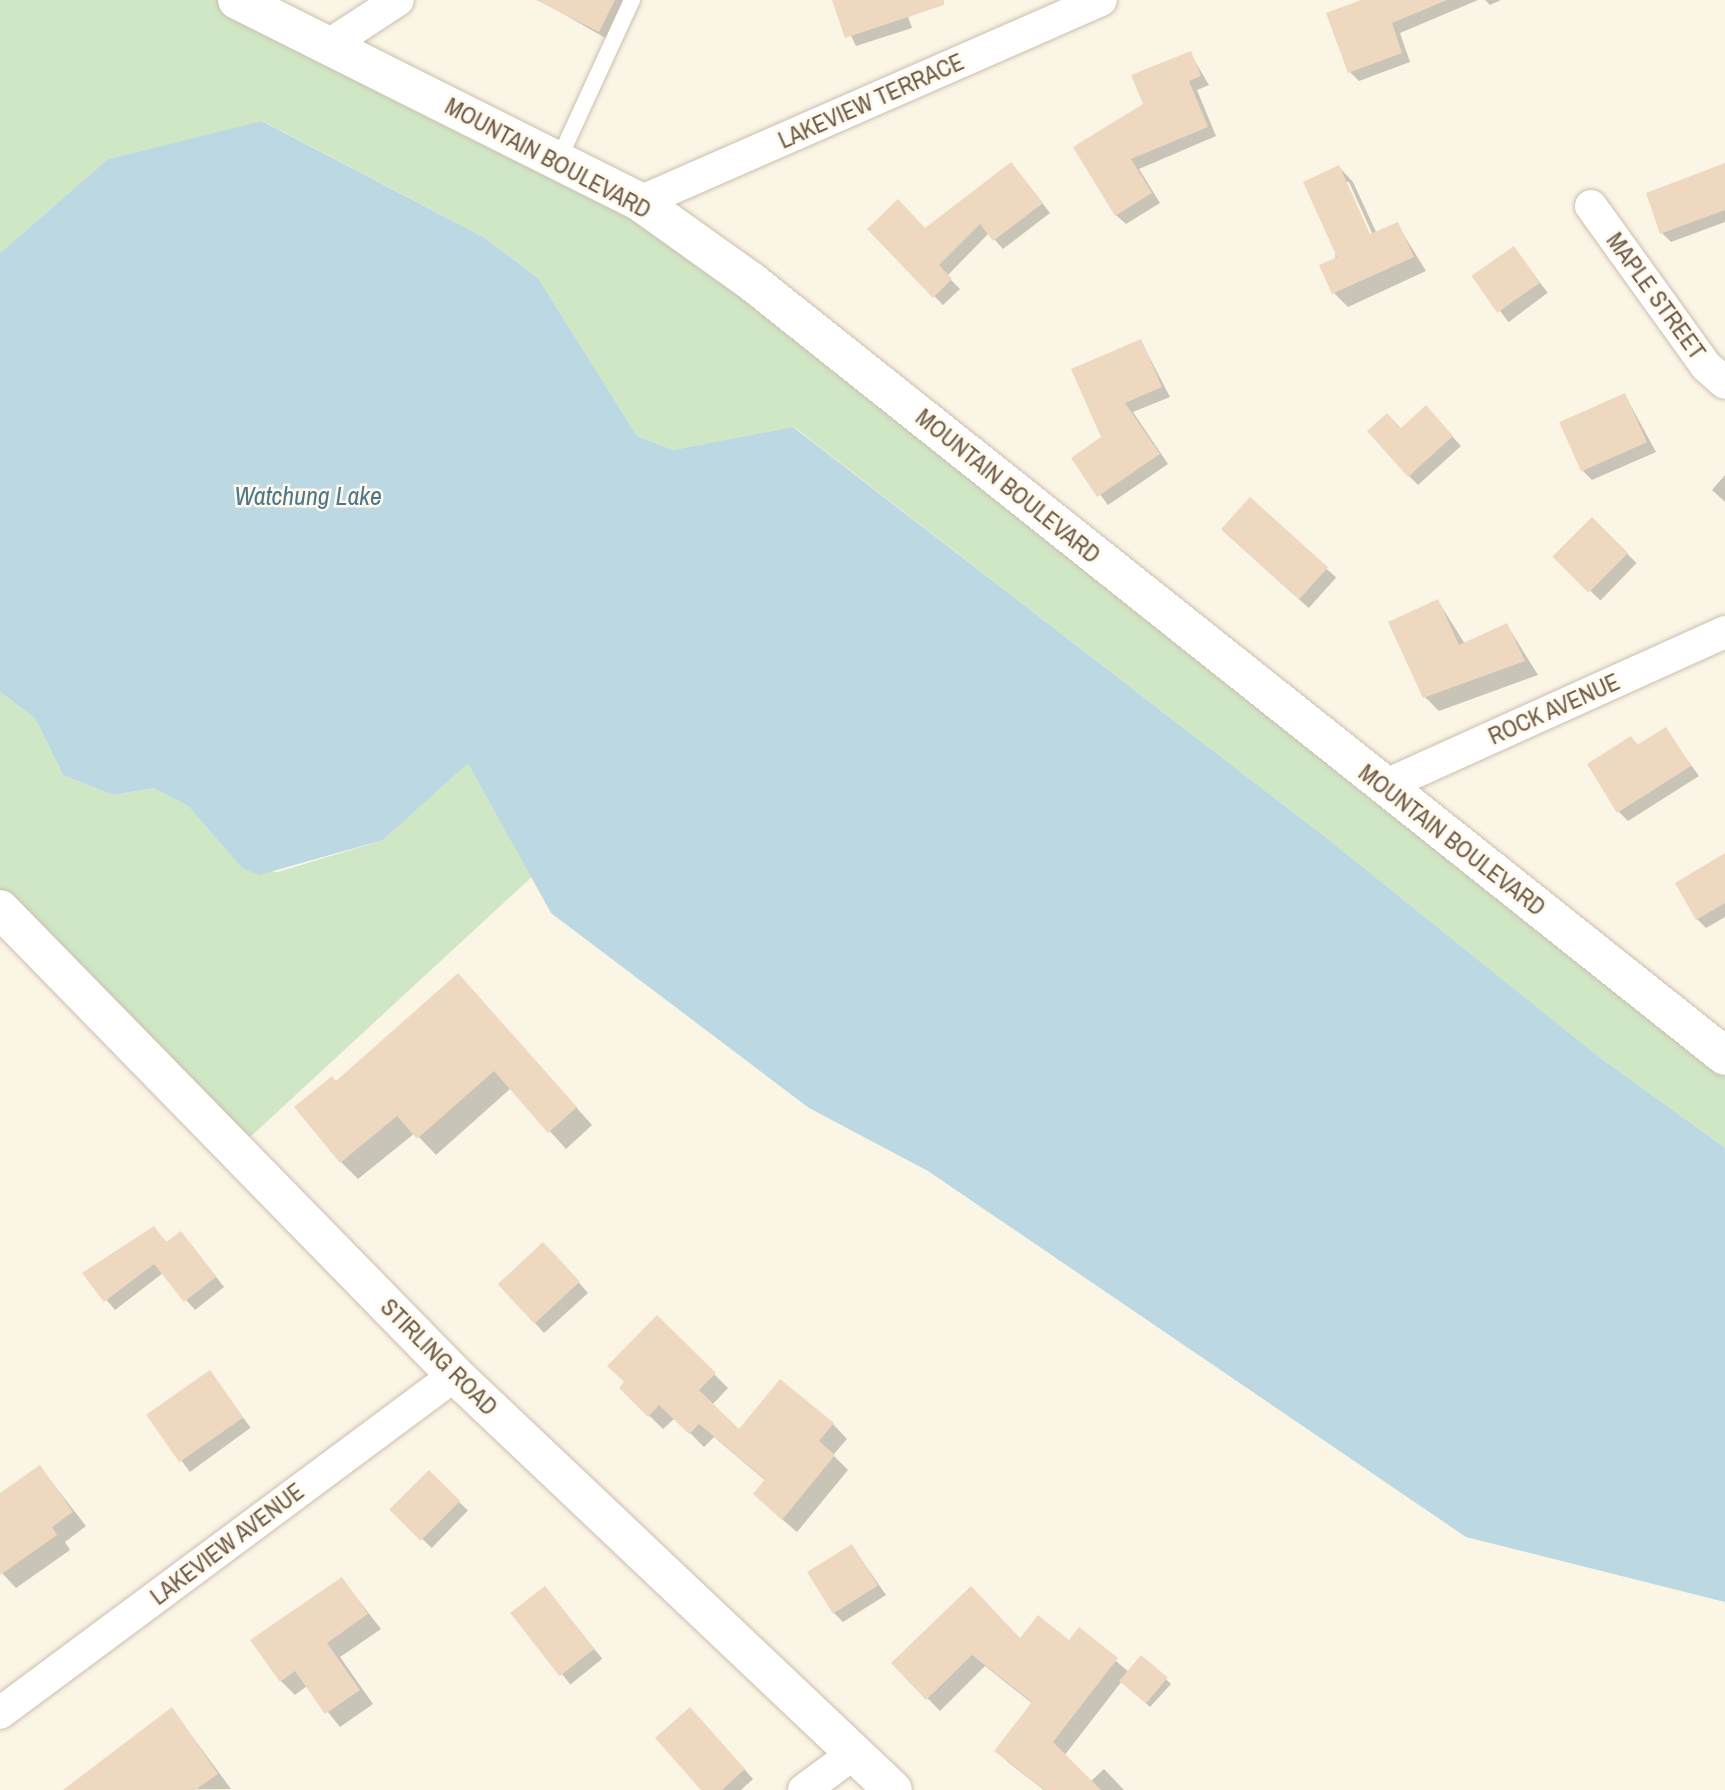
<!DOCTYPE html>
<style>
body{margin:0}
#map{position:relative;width:1725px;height:1790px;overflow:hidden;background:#fbf5e6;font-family:"Archivo Narrow",sans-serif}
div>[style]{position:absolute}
.green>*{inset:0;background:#cfe7c5}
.water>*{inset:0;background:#bcd8e3}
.shadow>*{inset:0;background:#0003;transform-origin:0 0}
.building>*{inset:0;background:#eed8c0;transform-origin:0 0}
.roads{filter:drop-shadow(0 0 2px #ccbead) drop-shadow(0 0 2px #ccbead)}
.service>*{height:16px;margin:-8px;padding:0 8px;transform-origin:8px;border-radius:8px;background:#fff}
.minor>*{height:32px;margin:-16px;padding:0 16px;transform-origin:16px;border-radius:16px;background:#fff}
.tertiary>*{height:38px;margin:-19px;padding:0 19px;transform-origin:19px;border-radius:19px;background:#fff}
span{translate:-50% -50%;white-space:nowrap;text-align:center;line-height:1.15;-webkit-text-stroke:5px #fef9ec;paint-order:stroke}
.street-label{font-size:24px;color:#725e4d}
.water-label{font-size:26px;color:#4c788a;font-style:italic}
</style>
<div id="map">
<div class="green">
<div style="clip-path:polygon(0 0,237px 0,640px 202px,1725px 1056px,1725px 1148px,1598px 1056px,1329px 840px,794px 427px,673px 450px,637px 436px,538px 278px,485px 238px,263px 121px,108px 159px,0 253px)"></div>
<div style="clip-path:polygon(0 692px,35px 718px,63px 775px,113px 795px,154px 788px,188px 806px,242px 868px,278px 872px,383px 840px,468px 762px,535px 874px,236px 1150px,0 909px)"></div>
</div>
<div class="water">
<div style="clip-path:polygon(262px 121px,485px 238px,538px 278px,637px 436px,673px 450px,793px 427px,1329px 840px,1598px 1056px,1725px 1148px,1725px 1602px,1466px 1537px,928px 1171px,809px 1108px,551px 913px,468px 763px,383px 840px,259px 875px,242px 868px,188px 806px,154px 788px,113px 795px,63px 775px,35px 718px,0 692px,0 253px,108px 159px)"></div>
</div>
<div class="shadow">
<div style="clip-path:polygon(539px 0,628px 0,609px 40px)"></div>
<div style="clip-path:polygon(834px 0,902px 0,912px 28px,856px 46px)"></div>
<div style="clip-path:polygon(1366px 0,1478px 0,1400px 33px,1410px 62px,1359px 81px,1350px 72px)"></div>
<div style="clip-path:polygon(1485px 0,1501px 0,1490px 5px)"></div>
<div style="clip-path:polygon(1190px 53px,1209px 85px,1197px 90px,1216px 136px,1139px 169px,1160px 203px,1126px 224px,1116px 215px,1145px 104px)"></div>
<div style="clip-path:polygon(1725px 163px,1725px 222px,1671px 242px,1662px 233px)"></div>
<div style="clip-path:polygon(evenodd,1339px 167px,1353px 182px,1377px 234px,1397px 224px,1426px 271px,1348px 307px,1334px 293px,1339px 167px,1345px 182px,1349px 182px,1376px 242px,1372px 243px,1345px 182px)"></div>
<div style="clip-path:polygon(1020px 174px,1050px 213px,1003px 249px,989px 233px,947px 276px,960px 289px,943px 305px,869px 229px,925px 230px)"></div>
<div style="left:1514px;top:248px;width:56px;height:49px;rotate:53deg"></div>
<div style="clip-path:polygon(1141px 341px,1170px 397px,1133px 412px,1168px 464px,1108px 505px,1073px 458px,1103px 438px)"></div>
<div style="clip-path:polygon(1625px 395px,1656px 452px,1592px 480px,1583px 471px)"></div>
<div style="clip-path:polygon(1435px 417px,1461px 446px,1418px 485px,1409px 476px,1401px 430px)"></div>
<div style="clip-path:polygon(1725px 475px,1725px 502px,1712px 490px)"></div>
<div style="left:1250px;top:500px;width:116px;height:41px;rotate:42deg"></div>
<div style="left:1592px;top:520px;width:62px;height:52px;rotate:44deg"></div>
<div style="clip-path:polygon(1438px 601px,1465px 644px,1507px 625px,1538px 675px,1439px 711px,1424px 696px)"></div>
<div style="clip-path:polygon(1665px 729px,1699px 776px,1628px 821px,1619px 812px,1631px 738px,1639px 746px)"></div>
<div style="clip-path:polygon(1725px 855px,1725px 917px,1706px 928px,1697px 919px)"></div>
<div style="clip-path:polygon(458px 975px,592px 1125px,566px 1149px,511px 1088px,436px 1155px,415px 1133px,358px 1179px,341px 1162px,337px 1083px)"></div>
<div style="clip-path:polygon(163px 1238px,168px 1244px,190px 1243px,224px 1287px,195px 1310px,163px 1273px,115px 1310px,84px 1273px)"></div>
<div style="clip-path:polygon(553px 1253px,588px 1293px,544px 1333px,535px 1323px)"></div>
<div style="clip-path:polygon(657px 1318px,728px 1388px,712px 1405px,739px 1431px,833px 1424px,847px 1439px,833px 1455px,848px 1470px,797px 1532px,769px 1508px,766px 1481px,714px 1437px,704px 1447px,675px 1418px,663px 1429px,621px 1388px)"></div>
<div style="left:210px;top:1372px;width:69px;height:75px;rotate:54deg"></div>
<div style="clip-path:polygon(40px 1467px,86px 1526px,65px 1542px,70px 1550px,16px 1588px,0 1571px,0 1495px)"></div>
<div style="left:429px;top:1473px;width:54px;height:52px;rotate:44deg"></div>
<div style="clip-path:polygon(852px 1546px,886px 1595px,843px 1622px,834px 1613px)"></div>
<div style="clip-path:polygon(342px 1579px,381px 1629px,340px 1657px,373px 1704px,340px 1727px,307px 1686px,295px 1695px,281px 1681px)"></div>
<div style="left:545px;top:1588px;width:91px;height:41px;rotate:51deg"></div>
<div style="clip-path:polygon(1079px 1630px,1129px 1672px,1142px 1657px,1171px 1684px,1150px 1707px,1122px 1681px,1064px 1756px,1090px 1782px,1104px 1769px,1124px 1790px,1044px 1790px,1009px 1763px,996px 1751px,1033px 1704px,985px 1666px,940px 1711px,894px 1664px,1021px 1641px,1069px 1642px)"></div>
<div style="clip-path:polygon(172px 1709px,231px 1789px,70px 1790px)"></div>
<div style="clip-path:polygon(699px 1718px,753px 1779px,741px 1790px,703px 1790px)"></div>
</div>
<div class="building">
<div style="clip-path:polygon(536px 0,615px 0,599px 32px)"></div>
<div style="clip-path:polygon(832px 0,944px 0,944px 5px,845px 38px)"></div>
<div style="clip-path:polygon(1361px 0,1447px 0,1392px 23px,1402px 53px,1348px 73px,1326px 13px)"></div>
<div style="clip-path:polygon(1191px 51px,1201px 76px,1189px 81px,1208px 127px,1131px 159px,1152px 193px,1115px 216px,1073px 147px,1143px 104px,1131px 75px)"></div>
<div style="clip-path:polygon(1011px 162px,1043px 203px,993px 241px,980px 224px,939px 265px,952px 279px,933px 298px,867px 229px,898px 199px,925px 228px)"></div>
<div style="clip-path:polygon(1725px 163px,1725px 210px,1660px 234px,1646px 193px)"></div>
<div style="clip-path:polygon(1339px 165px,1370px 234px,1398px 222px,1414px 257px,1332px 294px,1319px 265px,1337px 257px,1303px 182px)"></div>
<div style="left:1514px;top:246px;width:45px;height:52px;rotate:55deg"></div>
<div style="clip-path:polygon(1141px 339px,1162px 387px,1125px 403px,1160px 454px,1097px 497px,1071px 458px,1101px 437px,1071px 369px)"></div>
<div style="left:1625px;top:393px;width:54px;height:72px;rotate:66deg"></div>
<div style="clip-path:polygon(1426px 405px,1453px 436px,1408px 477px,1367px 431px,1387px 413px,1401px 428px)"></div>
<div style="left:1250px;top:497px;width:105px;height:43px;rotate:42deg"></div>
<div style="left:1592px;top:517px;width:51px;height:56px;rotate:45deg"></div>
<div style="clip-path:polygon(1438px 599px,1459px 645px,1507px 623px,1525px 661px,1423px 698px,1388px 622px)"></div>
<div style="clip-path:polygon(1666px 727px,1691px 766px,1617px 813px,1587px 764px,1631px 736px,1637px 745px)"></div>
<div style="clip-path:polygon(1725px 853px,1725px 903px,1696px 920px,1675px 883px)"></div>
<div style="clip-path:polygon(458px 973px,577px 1107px,548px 1133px,494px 1071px,417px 1139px,397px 1116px,340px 1163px,294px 1107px,332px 1076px,336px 1081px)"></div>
<div style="clip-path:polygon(154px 1226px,166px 1242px,181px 1231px,216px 1277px,184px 1302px,154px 1264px,104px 1302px,82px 1273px)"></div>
<div style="left:543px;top:1242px;width:54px;height:62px;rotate:47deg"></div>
<div style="clip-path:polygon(657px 1315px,716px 1373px,699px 1390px,739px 1429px,780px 1379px,834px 1423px,819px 1441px,835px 1455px,782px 1520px,753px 1494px,765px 1479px,699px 1424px,689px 1434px,659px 1405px,648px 1417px,619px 1388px,624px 1382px,607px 1366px)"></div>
<div style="left:210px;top:1370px;width:58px;height:78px;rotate:55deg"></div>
<div style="clip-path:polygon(40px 1465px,73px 1512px,52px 1527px,57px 1535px,0 1575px,0 1493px)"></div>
<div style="left:429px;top:1470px;width:44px;height:56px;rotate:45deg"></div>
<div style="left:852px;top:1544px;width:49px;height:53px;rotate:58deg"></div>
<div style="clip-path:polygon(342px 1577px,368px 1614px,327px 1643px,360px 1690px,325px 1714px,295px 1671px,280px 1682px,250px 1640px)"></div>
<div style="left:545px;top:1586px;width:80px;height:44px;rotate:52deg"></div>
<div style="clip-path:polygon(971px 1586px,1020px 1638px,1038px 1615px,1069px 1640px,1079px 1627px,1118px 1658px,1053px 1742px,1101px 1790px,1045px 1790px,994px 1751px,1032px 1702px,972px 1655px,926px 1700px,891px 1663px)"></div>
<div style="left:1141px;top:1655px;width:35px;height:34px;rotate:40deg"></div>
<div style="clip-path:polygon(172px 1707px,218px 1774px,195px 1790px,63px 1790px)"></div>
<div style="clip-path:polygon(690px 1707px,745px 1769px,722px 1790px,701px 1790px,655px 1738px)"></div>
</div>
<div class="roads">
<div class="service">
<div style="left:558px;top:161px;width:177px;rotate:-65.3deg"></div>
</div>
<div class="minor">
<div style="left:329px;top:45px;width:82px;rotate:-33.1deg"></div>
<div style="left:640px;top:202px;width:503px;rotate:-23.66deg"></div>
<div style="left:1591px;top:206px;width:197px;rotate:54.3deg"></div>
<div style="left:1706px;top:366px;width:25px;rotate:42deg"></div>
<div style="left:1384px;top:786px;width:374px;rotate:-24.3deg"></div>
<div style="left:0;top:1713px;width:567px;rotate:-36.61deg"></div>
<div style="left:804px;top:1790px;width:61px;rotate:-36.3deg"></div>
</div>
<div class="tertiary">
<div style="left:237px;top:0;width:451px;rotate:26.6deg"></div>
<div style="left:640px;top:202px;width:138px;rotate:35.5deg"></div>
<div style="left:752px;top:282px;width:1243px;rotate:38.5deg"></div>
<div style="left:0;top:909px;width:651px;rotate:45.68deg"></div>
<div style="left:455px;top:1375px;width:603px;rotate:43.46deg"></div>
</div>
</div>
<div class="street-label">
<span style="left:871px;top:101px;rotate:-24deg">LAKEVIEW TERRACE</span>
<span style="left:548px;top:158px;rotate:28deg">MOUNTAIN BOULEVARD</span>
<span style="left:1656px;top:296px;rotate:54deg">MAPLE STREET</span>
<span style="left:1008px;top:486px;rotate:39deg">MOUNTAIN BOULEVARD</span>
<span style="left:1554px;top:709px;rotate:-24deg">ROCK AVENUE</span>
<span style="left:1452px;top:840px;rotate:38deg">MOUNTAIN BOULEVARD</span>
<span style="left:439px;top:1357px;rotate:45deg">STIRLING ROAD</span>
<span style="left:227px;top:1544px;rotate:-37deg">LAKEVIEW AVENUE</span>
</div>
<div class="water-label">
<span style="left:308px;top:496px">Watchung Lake</span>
</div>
</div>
